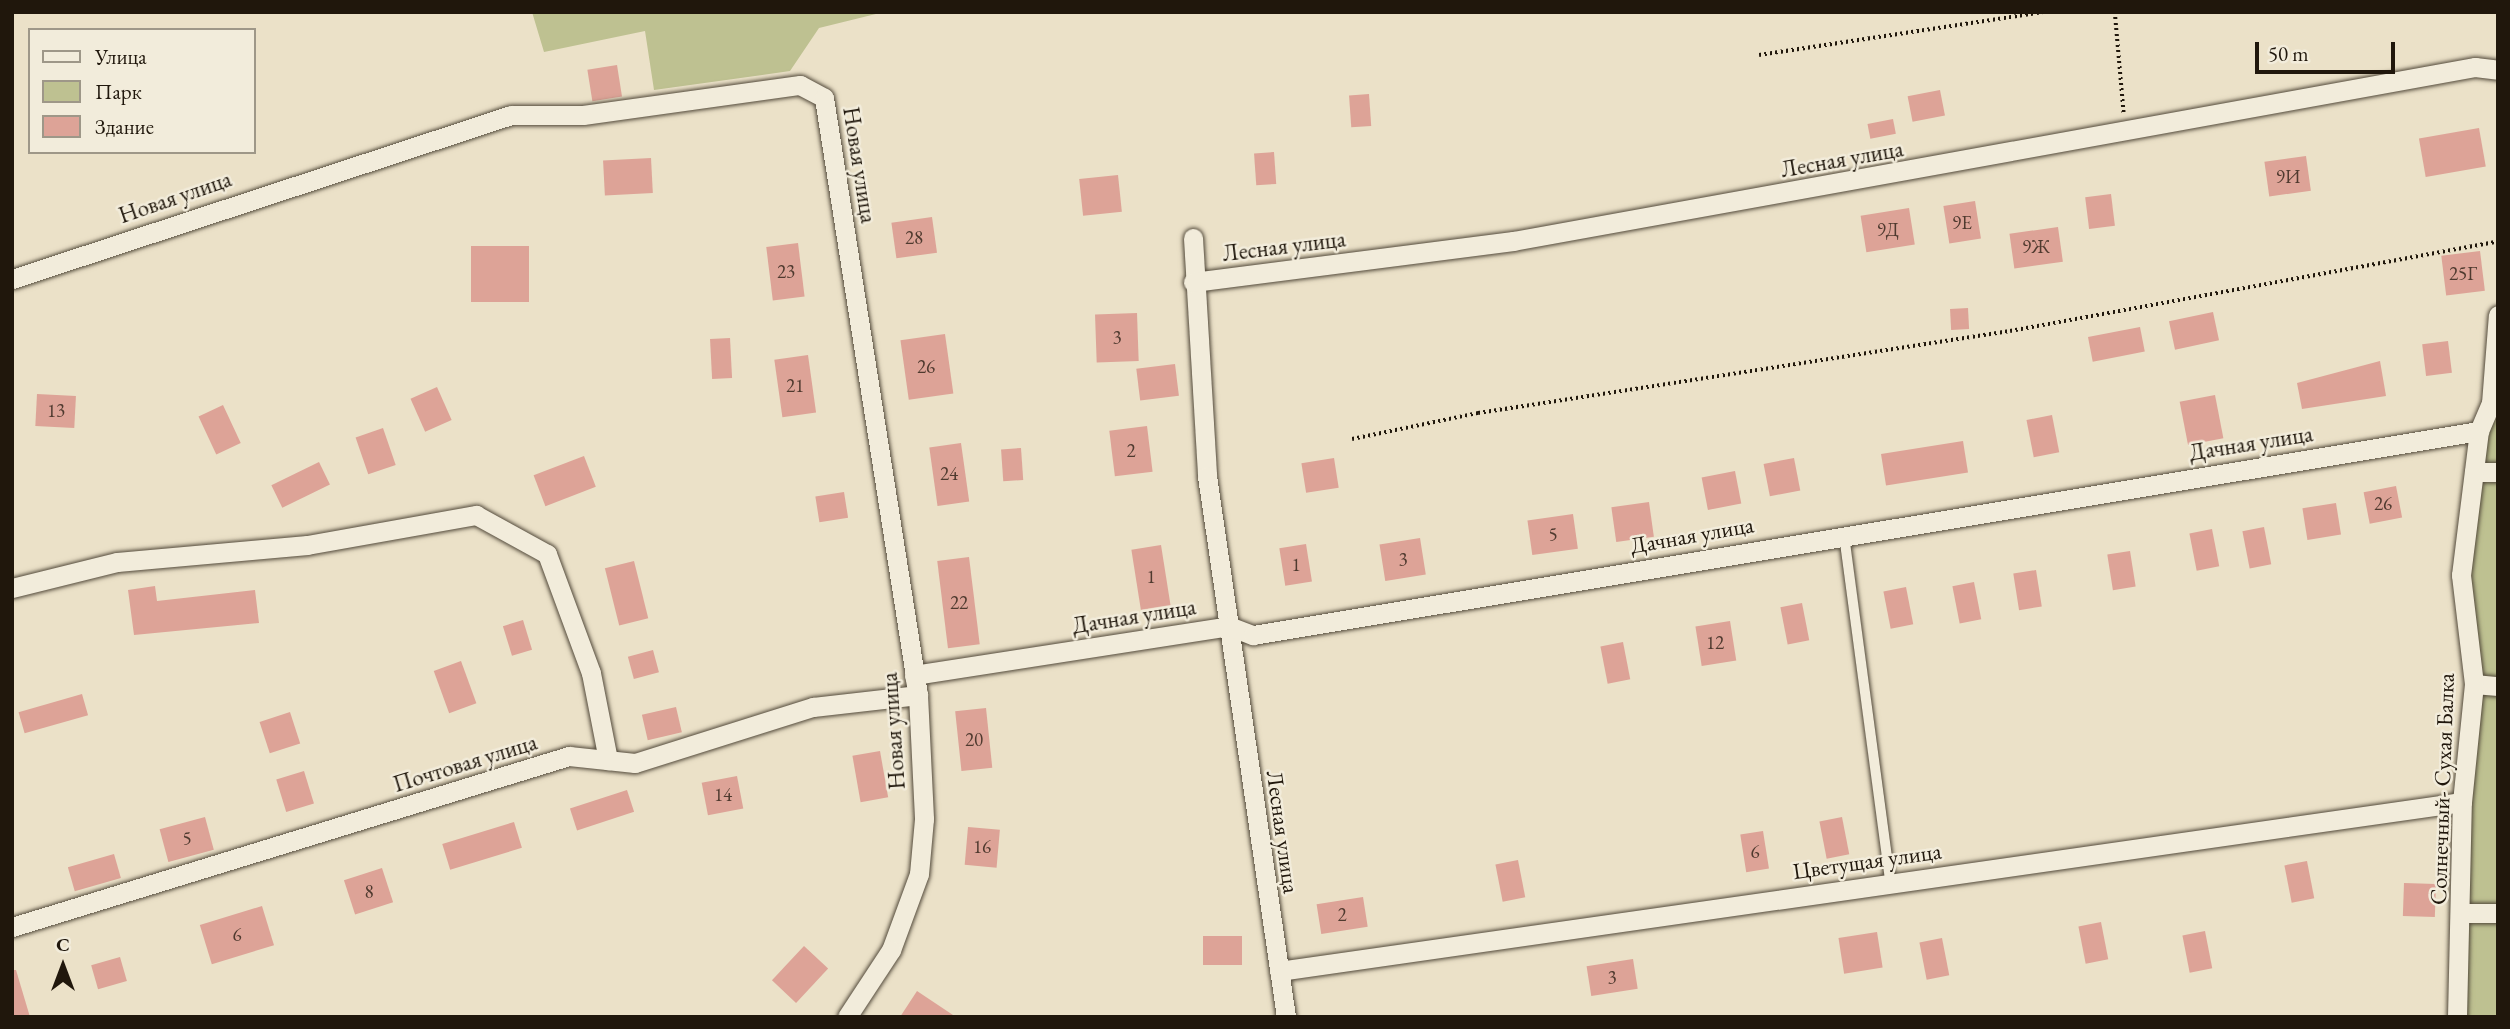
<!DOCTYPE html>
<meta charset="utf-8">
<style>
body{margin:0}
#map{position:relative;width:2510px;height:1029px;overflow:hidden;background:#ebe1c8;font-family:"EB Garamond",serif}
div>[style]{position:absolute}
.green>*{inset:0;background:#bec191}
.building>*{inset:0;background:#dda397;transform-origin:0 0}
.path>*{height:3.5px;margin-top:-1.75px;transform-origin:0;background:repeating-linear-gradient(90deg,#20170c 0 2px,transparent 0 5.5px)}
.roads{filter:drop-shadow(0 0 2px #534a3b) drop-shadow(0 0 2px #534a3b)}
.service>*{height:10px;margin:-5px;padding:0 5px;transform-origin:5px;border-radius:5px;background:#f2ecdb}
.minor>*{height:19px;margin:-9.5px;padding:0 9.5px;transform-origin:9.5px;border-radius:9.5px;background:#f2ecdb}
span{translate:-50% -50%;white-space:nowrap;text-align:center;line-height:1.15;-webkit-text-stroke:5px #f2ecdb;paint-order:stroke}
.number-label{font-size:19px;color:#4f3a2f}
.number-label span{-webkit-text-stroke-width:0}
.street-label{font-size:23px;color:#20170c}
.frame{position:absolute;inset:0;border:14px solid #20170c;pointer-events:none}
.legend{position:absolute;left:28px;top:28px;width:228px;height:126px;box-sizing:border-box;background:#f2ecdb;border:2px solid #9e9788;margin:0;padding:9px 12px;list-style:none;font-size:21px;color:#20170c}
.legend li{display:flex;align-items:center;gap:14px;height:35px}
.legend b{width:35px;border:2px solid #9e9788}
.north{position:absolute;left:28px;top:931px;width:70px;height:70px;-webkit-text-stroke:5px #f2ecdb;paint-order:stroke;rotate:0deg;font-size:19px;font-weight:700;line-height:28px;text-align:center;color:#20170c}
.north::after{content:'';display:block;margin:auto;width:24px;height:32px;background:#20170c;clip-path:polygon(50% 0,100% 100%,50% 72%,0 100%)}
.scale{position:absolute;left:2255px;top:42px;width:140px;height:32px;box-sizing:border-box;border:4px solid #20170c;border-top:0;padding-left:9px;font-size:21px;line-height:24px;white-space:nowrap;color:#20170c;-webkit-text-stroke:5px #f2ecdb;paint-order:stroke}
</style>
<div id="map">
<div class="green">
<div style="clip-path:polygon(532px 12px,884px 12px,819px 28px,790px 71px,654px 90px,645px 31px,544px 52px)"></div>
<div style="clip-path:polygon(2498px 330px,2498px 1017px,2459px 1017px,2474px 684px,2461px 575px)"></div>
</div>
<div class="building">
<div style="left:617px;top:65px;width:32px;height:30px;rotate:81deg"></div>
<div style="left:1940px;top:90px;width:26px;height:33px;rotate:79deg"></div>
<div style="left:1369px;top:94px;width:32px;height:20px;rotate:86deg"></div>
<div style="left:1893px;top:119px;width:15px;height:26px;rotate:79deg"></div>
<div style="left:2479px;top:128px;width:39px;height:61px;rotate:80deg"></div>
<div style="left:1274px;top:152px;width:32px;height:20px;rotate:86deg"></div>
<div style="left:2306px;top:156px;width:35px;height:42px;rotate:82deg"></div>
<div style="left:651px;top:158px;width:35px;height:48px;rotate:87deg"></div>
<div style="left:1118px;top:175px;width:37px;height:39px;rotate:84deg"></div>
<div style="left:2111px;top:194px;width:32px;height:26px;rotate:83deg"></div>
<div style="left:1975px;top:201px;width:38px;height:32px;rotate:81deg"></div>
<div style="left:1909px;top:208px;width:37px;height:49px;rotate:81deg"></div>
<div style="left:932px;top:217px;width:36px;height:41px;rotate:82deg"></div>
<div style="left:2058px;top:227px;width:35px;height:49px;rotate:82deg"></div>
<div style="left:798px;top:243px;width:54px;height:32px;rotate:83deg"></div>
<div style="left:471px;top:246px;width:58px;height:56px"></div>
<div style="left:2480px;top:251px;width:40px;height:39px;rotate:83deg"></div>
<div style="left:1968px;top:308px;width:21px;height:18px;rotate:87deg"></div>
<div style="left:2213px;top:312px;width:29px;height:45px;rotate:78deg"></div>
<div style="left:1137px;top:313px;width:48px;height:42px;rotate:88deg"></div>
<div style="left:2140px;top:327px;width:25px;height:53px;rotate:79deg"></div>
<div style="left:945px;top:334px;width:60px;height:45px;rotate:82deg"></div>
<div style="left:730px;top:338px;width:40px;height:20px;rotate:87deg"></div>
<div style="left:2448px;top:341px;width:32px;height:26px;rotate:83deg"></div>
<div style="left:808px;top:355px;width:58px;height:34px;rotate:82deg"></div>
<div style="clip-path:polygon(2380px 361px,2386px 396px,2302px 409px,2297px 383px)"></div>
<div style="left:1175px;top:364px;width:32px;height:39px;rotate:83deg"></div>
<div style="left:437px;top:387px;width:36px;height:29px;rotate:66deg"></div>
<div style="left:37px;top:394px;width:39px;height:32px;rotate:3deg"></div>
<div style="left:2215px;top:395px;width:44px;height:36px;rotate:79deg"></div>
<div style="left:223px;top:405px;width:42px;height:27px;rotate:65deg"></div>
<div style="left:2052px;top:415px;width:38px;height:26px;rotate:79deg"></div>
<div style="left:1147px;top:426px;width:46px;height:38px;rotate:83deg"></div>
<div style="left:383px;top:428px;width:39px;height:29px;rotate:71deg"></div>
<div style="left:1963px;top:441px;width:32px;height:83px;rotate:81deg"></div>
<div style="left:961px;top:443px;width:59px;height:32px;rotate:82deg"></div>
<div style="left:1021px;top:448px;width:32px;height:20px;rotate:86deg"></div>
<div style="left:584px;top:456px;width:33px;height:54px;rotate:69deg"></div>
<div style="left:1334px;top:458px;width:30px;height:33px;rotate:81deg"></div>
<div style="left:1794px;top:458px;width:33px;height:31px;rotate:79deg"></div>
<div style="left:319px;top:462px;width:25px;height:53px;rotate:64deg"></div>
<div style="left:1735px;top:471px;width:33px;height:34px;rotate:79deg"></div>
<div style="left:2396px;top:486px;width:32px;height:33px;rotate:79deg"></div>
<div style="left:844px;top:492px;width:26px;height:29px;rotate:81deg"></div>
<div style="left:1649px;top:502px;width:35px;height:38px;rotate:82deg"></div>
<div style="left:2336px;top:503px;width:32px;height:34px;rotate:81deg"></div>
<div style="left:1573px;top:514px;width:35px;height:46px;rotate:82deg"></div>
<div style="left:2264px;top:527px;width:38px;height:22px;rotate:79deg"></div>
<div style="left:2212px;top:529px;width:38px;height:23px;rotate:79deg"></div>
<div style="left:1420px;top:538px;width:37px;height:41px;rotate:81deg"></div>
<div style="left:1306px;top:544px;width:38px;height:27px;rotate:81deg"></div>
<div style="left:1161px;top:545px;width:61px;height:30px;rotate:81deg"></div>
<div style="left:2130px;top:551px;width:36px;height:23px;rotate:81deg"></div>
<div style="left:969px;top:557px;width:88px;height:32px;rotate:83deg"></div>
<div style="left:634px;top:561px;width:59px;height:30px;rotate:76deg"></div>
<div style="left:2036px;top:570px;width:37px;height:23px;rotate:81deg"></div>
<div style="left:1974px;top:582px;width:38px;height:22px;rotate:79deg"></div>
<div style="clip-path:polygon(155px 586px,157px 601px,255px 590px,259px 623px,134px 635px,128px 590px)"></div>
<div style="left:1906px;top:587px;width:38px;height:23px;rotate:79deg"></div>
<div style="left:1802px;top:603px;width:38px;height:22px;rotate:79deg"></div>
<div style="left:523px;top:620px;width:31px;height:21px;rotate:73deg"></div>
<div style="left:1730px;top:621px;width:40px;height:35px;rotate:81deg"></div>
<div style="left:1623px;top:642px;width:38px;height:23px;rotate:79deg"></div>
<div style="left:653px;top:650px;width:23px;height:26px;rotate:75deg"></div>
<div style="left:461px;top:661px;width:45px;height:29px;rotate:70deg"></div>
<div style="left:82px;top:694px;width:22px;height:66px;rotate:74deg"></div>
<div style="left:676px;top:707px;width:26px;height:35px;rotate:77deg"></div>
<div style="left:986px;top:708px;width:60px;height:31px;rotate:84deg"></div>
<div style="left:290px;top:712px;width:33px;height:32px;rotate:72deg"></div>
<div style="left:880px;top:751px;width:47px;height:28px;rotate:80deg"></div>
<div style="left:304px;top:771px;width:34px;height:29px;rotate:73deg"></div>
<div style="left:737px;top:776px;width:33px;height:36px;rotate:79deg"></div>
<div style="left:627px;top:790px;width:23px;height:60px;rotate:72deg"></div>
<div style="left:205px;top:817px;width:34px;height:47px;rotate:75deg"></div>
<div style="left:1842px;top:817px;width:38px;height:23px;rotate:79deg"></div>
<div style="left:514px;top:822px;width:27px;height:75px;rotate:73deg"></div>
<div style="left:968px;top:827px;width:32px;height:38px;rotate:5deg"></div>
<div style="left:1763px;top:831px;width:38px;height:23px;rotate:81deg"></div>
<div style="left:114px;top:854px;width:25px;height:48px;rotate:74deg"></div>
<div style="left:1518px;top:860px;width:38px;height:23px;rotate:79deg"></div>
<div style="left:2307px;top:861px;width:38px;height:23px;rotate:79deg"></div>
<div style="left:382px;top:868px;width:36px;height:40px;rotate:72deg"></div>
<div style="left:2404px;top:883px;width:32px;height:33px;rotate:2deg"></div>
<div style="left:1363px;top:897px;width:30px;height:47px;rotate:81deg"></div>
<div style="left:262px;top:906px;width:41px;height:65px;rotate:73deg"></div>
<div style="left:2101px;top:922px;width:38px;height:23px;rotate:79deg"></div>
<div style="left:2205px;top:931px;width:38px;height:23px;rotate:79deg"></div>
<div style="left:1877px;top:932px;width:36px;height:39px;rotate:81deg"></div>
<div style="left:1203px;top:936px;width:39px;height:29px"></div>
<div style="left:1942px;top:938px;width:38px;height:23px;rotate:79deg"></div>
<div style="left:804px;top:946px;width:33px;height:47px;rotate:43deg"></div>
<div style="left:120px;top:957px;width:25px;height:30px;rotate:74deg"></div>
<div style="left:1633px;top:959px;width:30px;height:47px;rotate:81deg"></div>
<div style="clip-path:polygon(12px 970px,16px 970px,30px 1017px,12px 1017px)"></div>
<div style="clip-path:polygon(917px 991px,956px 1017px,900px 1017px)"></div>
</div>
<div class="path">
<div style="left:2115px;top:12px;width:102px;rotate:85deg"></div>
<div style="left:1759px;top:55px;width:287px;rotate:-8.6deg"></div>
<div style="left:1352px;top:439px;width:129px;rotate:-11.7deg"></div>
<div style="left:1478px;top:413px;width:538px;rotate:-8.76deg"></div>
<div style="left:2010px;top:331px;width:496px;rotate:-10.4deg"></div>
</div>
<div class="roads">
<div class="service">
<div style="left:1844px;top:535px;width:350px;rotate:82.4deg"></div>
</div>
<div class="minor">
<div style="left:1193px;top:238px;width:238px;rotate:86.6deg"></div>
<div style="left:1207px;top:476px;width:547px;rotate:81.69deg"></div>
<div style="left:12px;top:279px;width:525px;rotate:-18.19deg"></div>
<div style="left:511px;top:115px;width:72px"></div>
<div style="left:583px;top:115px;width:219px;rotate:-7.9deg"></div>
<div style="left:800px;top:85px;width:27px;rotate:28deg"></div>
<div style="left:824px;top:98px;width:604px;rotate:81.05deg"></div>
<div style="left:918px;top:695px;width:124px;rotate:87.2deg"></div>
<div style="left:924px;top:819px;width:55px;rotate:95.2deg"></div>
<div style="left:919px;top:874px;width:81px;rotate:110.2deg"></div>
<div style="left:891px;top:950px;width:80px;rotate:123.3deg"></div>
<div style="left:1193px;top:282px;width:323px;rotate:-7.3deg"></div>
<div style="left:1513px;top:241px;width:978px;rotate:-10.25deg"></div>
<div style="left:2475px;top:67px;width:23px;rotate:7deg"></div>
<div style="left:2474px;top:472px;width:24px"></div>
<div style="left:12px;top:588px;width:108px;rotate:-13.9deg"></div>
<div style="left:117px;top:562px;width:191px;rotate:-5.1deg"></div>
<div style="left:307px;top:545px;width:172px;rotate:-10.1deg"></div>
<div style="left:476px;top:515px;width:81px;rotate:28.8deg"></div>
<div style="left:547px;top:554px;width:127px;rotate:69.7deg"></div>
<div style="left:591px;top:673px;width:89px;rotate:78.9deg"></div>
<div style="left:2474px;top:684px;width:24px;rotate:5deg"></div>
<div style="left:2462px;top:913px;width:36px"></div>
<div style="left:12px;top:927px;width:583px;rotate:-17.07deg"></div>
<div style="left:569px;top:756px;width:66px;rotate:6.1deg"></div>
<div style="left:635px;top:763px;width:187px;rotate:-17.5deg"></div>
<div style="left:813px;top:707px;width:106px;rotate:-6.5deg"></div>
<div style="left:918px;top:695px;width:20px;rotate:-101deg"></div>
<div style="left:914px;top:675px;width:319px;rotate:-8.8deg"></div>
<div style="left:1229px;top:626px;width:26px;rotate:21deg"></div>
<div style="left:1253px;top:635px;width:1243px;rotate:-9.45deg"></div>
<div style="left:1279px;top:971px;width:1195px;rotate:-8.13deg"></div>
<div style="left:2457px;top:1017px;width:215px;rotate:-88.7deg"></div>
<div style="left:2462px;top:802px;width:119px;rotate:-84.2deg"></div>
<div style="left:2474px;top:684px;width:110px;rotate:-96.8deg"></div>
<div style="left:2461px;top:575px;width:145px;rotate:-82.9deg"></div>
<div style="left:2479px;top:431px;width:30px;rotate:-67deg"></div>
<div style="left:2491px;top:403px;width:88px;rotate:-85.5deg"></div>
</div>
</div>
<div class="number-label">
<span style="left:2288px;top:177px">9И</span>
<span style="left:1962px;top:223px">9Е</span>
<span style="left:1888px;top:230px">9Д</span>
<span style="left:914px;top:238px">28</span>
<span style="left:2036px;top:247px">9Ж</span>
<span style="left:786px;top:272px">23</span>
<span style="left:2463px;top:274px">25Г</span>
<span style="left:1117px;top:338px">3</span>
<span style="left:926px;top:367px">26</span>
<span style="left:795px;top:386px">21</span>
<span style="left:56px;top:411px">13</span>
<span style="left:1131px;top:451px">2</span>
<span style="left:949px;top:474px">24</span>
<span style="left:2383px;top:504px">26</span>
<span style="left:1553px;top:535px">5</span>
<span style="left:1403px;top:560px">3</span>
<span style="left:1296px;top:565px">1</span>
<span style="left:1151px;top:577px">1</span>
<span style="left:959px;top:603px">22</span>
<span style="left:1715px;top:643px">12</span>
<span style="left:974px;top:740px">20</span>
<span style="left:723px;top:795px">14</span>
<span style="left:187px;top:839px">5</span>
<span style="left:982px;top:847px">16</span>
<span style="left:1755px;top:852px">6</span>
<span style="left:369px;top:892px">8</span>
<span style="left:1342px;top:915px">2</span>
<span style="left:237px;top:935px">6</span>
<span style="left:1612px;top:978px">3</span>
</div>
<div class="street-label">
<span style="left:1842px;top:159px;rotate:-10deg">Лесная улица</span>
<span style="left:860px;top:165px;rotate:81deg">Новая улица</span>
<span style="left:175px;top:197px;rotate:-19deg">Новая улица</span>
<span style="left:1284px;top:246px;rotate:-7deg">Лесная улица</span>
<span style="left:2251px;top:443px;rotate:-9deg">Дачная улица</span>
<span style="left:1692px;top:535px;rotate:-10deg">Дачная улица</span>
<span style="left:1134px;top:616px;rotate:-9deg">Дачная улица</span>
<span style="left:893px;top:731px;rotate:-94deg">Новая улица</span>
<span style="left:465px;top:763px;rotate:-17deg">Почтовая улица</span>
<span style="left:2442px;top:789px;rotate:-88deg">Солнечный- Сухая Балка</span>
<span style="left:1283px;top:832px;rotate:82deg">Лесная улица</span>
<span style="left:1867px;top:861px;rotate:-8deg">Цветущая улица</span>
</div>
<div class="frame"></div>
<ul class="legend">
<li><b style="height:9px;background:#f2ecdb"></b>Улица</li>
<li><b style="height:19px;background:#bec191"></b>Парк</li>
<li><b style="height:19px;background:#dda397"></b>Здание</li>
</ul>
<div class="north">С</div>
<div class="scale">50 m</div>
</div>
